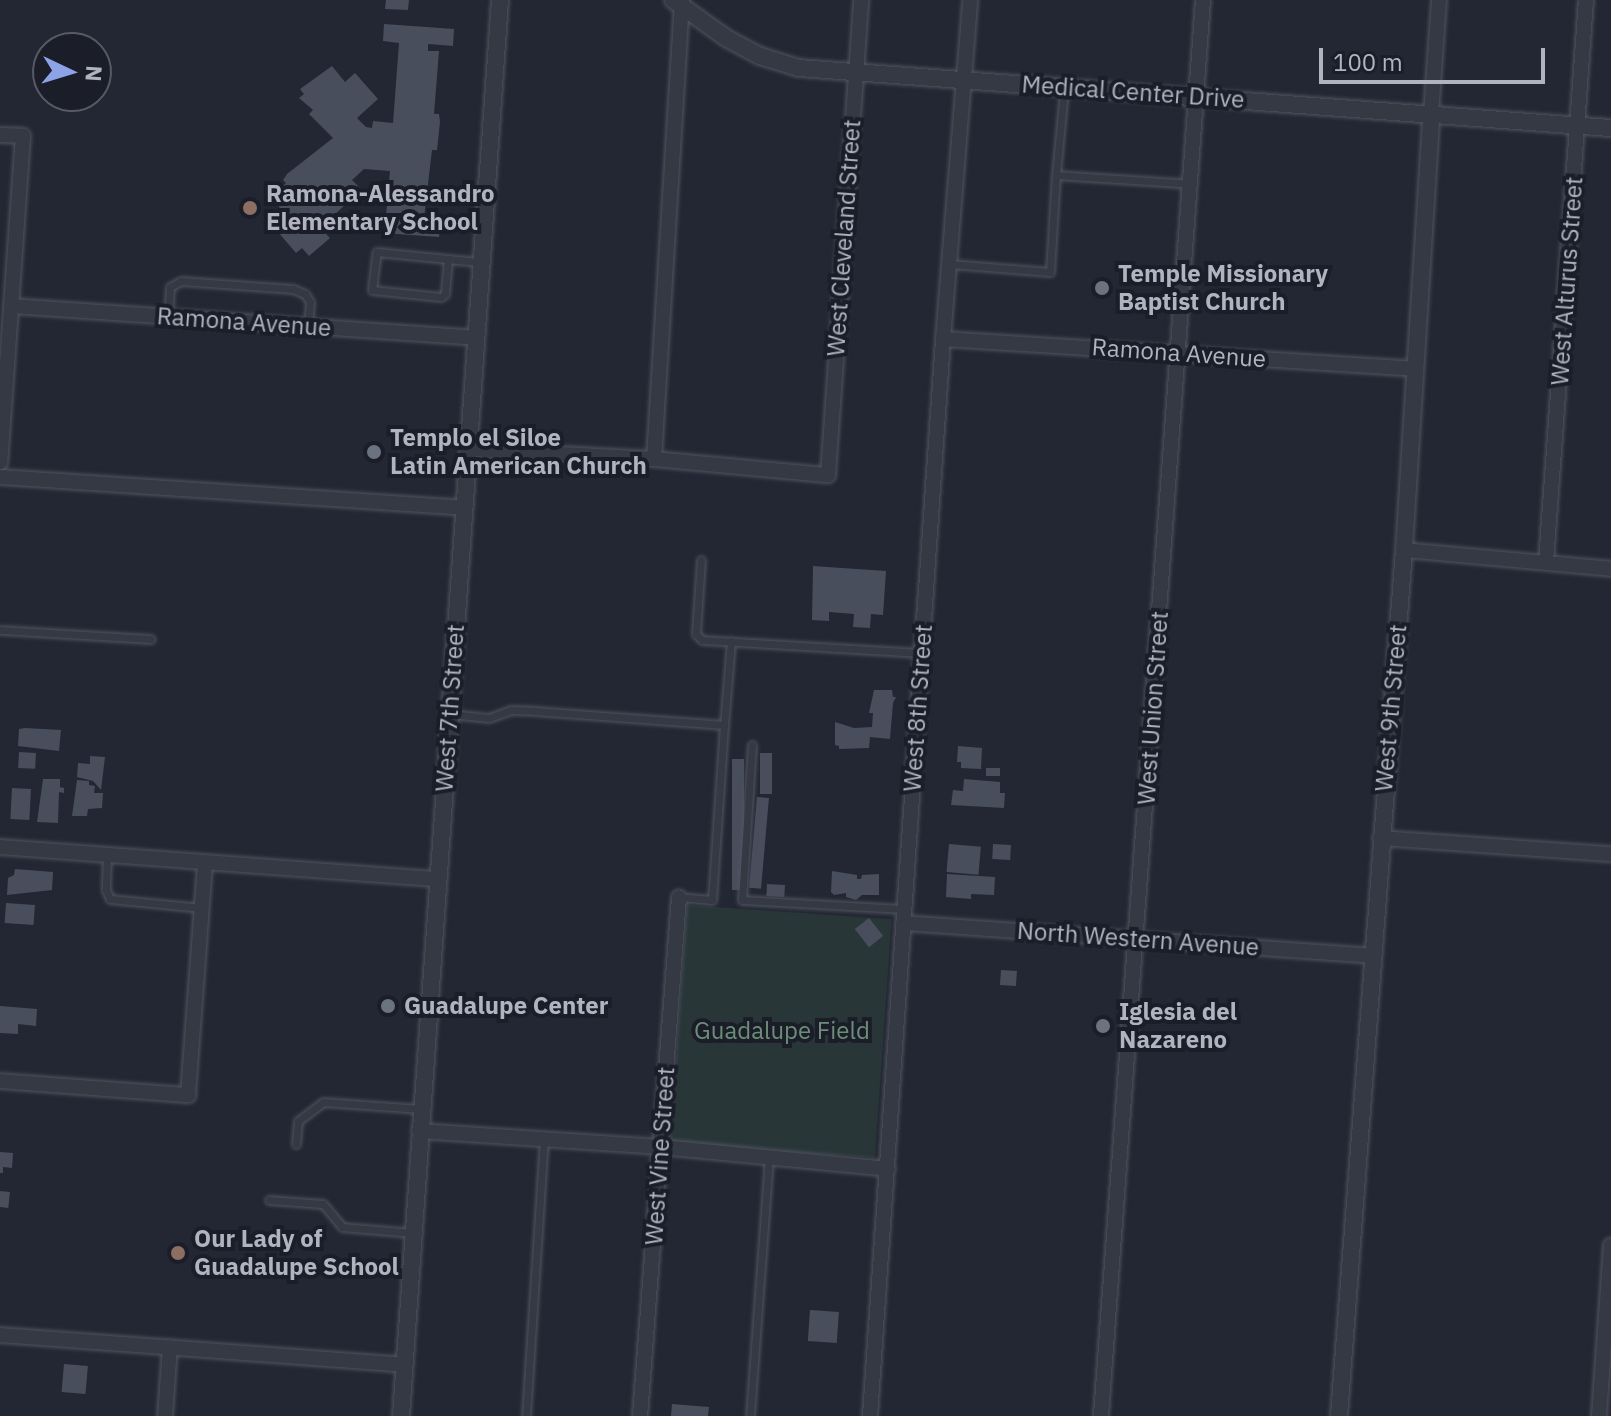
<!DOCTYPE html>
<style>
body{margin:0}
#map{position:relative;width:1611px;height:1416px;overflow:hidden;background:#222733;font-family:"IBM Plex Sans",sans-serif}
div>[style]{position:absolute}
.green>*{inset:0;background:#283638;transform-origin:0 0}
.building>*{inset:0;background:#494e5d;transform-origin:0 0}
.roads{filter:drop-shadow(0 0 2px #50545f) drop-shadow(0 0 2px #50545f)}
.service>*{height:7px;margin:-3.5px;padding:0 3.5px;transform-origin:3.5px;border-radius:3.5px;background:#353944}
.minor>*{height:14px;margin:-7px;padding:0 7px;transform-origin:7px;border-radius:7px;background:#353944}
.tertiary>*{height:16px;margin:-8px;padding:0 8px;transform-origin:8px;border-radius:8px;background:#353944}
.dots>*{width:22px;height:22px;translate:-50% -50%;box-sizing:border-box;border:4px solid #1b1e29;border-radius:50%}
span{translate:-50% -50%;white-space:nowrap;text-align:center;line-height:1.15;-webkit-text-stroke:8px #1b1e29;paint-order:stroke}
.street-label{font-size:24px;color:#b0b4c1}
.poi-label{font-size:24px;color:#b0b4c1;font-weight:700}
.left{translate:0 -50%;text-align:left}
.park-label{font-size:24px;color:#6b8e78}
.north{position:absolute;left:32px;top:32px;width:80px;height:80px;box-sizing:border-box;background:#1b1e29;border:2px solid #575a66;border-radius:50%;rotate:94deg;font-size:22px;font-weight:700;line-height:32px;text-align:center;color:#b0b4c1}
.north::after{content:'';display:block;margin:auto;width:28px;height:36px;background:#8da3e8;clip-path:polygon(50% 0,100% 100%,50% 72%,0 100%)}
.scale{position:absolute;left:1319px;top:48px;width:226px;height:36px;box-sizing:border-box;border:4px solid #b0b4c1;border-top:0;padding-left:10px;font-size:24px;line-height:28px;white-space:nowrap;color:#b0b4c1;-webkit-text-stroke:6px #1b1e29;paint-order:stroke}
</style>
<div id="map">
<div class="green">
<div style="left:687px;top:905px;width:205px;height:239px;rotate:4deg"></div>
</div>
<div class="building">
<div style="clip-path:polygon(386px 0,409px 0,408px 10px,385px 9px)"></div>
<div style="clip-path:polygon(384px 24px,454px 29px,453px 46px,428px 44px,428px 51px,439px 51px,434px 114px,439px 114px,440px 122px,437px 150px,432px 150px,424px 218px,441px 219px,439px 237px,369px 232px,370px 215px,386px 216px,390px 171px,364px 169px,352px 180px,358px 186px,342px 200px,346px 204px,320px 228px,330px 238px,309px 256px,302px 248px,296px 253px,278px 232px,283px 227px,276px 219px,284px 213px,271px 197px,286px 183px,283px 180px,287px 174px,333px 138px,309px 114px,313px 110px,299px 98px,304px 94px,300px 89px,332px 66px,345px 82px,355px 73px,378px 99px,357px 118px,366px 127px,372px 128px,373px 121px,393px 123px,399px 43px,383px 41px)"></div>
<div style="clip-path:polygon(813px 566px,886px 571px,883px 615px,871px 614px,870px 628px,853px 627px,854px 614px,829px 612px,829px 621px,812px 620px)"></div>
<div style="clip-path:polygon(874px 690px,892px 690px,893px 697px,896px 697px,893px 703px,890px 739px,870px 737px,869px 748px,839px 749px,839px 746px,835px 745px,835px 722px,854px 728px,872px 727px,873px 713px,869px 713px)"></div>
<div style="clip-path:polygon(25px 728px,61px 730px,59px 751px,18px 746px,19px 729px)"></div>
<div style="clip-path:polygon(958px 746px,982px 748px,981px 769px,961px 768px,961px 762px,957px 762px)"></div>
<div style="left:19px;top:752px;width:17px;height:16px;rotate:3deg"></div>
<div style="left:760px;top:753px;width:12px;height:41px"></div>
<div style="clip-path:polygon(90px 756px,105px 757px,101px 790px,93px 781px,77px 777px,78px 763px,90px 764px)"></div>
<div style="left:732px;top:759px;width:12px;height:131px"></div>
<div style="left:986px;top:768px;width:14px;height:8px"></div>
<div style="clip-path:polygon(43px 779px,60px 779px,60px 787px,64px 788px,64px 793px,59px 792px,58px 823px,37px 822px)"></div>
<div style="clip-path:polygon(964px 779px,1000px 782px,1000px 793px,1005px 793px,1004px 808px,951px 805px,953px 790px,963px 791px)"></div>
<div style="clip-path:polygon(77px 780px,89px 781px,89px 785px,95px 786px,94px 793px,103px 793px,102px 808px,88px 809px,87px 816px,72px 816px)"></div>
<div style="left:12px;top:788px;width:19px;height:31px;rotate:3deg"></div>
<div style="left:757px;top:797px;width:12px;height:91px;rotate:5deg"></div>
<div style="left:949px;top:844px;width:32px;height:28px;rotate:5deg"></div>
<div style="left:993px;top:844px;width:18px;height:15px;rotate:3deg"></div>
<div style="clip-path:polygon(15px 869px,53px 872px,52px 890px,7px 895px,8px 878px,14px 875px)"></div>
<div style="clip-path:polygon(832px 871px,857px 875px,857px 879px,861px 879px,862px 875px,879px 874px,879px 895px,862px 895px,856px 900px,846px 897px,846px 893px,834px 895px,831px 892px)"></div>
<div style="clip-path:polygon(947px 874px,995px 877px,994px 895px,971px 894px,971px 899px,946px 897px)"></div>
<div style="left:767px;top:884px;width:18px;height:12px;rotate:3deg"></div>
<div style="left:6px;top:903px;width:29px;height:20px;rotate:4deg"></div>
<div style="left:869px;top:918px;width:23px;height:18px;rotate:52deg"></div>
<div style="left:1001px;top:970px;width:16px;height:15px;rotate:4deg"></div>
<div style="clip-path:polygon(0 1006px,37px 1009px,36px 1026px,18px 1024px,18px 1034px,0 1033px)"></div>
<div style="clip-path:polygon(0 1152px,13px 1153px,12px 1168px,3px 1167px,3px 1173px,0 1173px)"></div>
<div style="left:0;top:1191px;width:10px;height:16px;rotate:6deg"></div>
<div style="left:810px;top:1310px;width:29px;height:31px;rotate:4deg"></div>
<div style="left:64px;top:1364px;width:24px;height:28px;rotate:5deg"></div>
<div style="clip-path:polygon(672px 1404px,709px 1407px,708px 1416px,671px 1416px)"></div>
</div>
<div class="roads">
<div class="service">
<div style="left:1056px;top:175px;width:85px;rotate:-84.6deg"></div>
<div style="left:448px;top:259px;width:35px;rotate:95deg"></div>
<div style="left:445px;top:294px;width:5px;rotate:143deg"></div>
<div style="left:441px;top:297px;width:69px;rotate:-174.2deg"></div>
<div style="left:372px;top:290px;width:38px;rotate:-83deg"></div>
<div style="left:377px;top:252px;width:81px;rotate:5.6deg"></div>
<div style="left:458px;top:260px;width:22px;rotate:5deg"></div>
<div style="left:950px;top:264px;width:100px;rotate:4.6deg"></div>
<div style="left:1050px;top:272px;width:97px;rotate:-86.5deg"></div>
<div style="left:1056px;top:175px;width:134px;rotate:3.8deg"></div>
<div style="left:168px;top:317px;width:30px;rotate:-86deg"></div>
<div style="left:170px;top:287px;width:13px;rotate:-29deg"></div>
<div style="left:181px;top:281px;width:112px;rotate:4.1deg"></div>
<div style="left:293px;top:289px;width:13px;rotate:23deg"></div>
<div style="left:305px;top:294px;width:9px;rotate:58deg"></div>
<div style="left:310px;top:302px;width:24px;rotate:95deg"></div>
<div style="left:701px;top:560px;width:74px;rotate:93.9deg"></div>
<div style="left:696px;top:634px;width:8px;rotate:45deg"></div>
<div style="left:702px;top:640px;width:220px;rotate:3.4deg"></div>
<div style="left:0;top:630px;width:151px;rotate:3.4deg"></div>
<div style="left:450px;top:714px;width:39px;rotate:6deg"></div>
<div style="left:489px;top:718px;width:23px;rotate:-20deg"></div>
<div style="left:511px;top:710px;width:24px;rotate:2deg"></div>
<div style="left:535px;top:711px;width:190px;rotate:4.2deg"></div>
<div style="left:724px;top:725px;width:175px;rotate:93.9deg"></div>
<div style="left:712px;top:900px;width:33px;rotate:-175deg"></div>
<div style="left:724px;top:725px;width:84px;rotate:-85.2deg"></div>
<div style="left:752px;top:745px;width:155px;rotate:93.7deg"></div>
<div style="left:742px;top:900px;width:162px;rotate:3.2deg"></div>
<div style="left:107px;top:855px;width:35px;rotate:92deg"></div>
<div style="left:106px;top:890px;width:10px;rotate:66deg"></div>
<div style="left:110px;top:899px;width:92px;rotate:5.6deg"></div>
<div style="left:296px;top:1144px;width:23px;rotate:-85deg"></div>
<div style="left:298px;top:1121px;width:31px;rotate:-37deg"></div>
<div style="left:323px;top:1102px;width:98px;rotate:4.1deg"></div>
<div style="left:269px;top:1200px;width:54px;rotate:4.2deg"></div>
<div style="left:323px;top:1204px;width:30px;rotate:50deg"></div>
<div style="left:342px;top:1227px;width:71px;rotate:4.8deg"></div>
<div style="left:526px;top:1416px;width:278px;rotate:-86.3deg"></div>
<div style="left:750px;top:1416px;width:260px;rotate:-85.8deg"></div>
</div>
<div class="minor">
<div style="left:1431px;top:115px;width:115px;rotate:-86deg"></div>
<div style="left:0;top:135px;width:23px;rotate:2deg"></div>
<div style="left:23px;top:136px;width:327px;rotate:94deg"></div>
<div style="left:11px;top:306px;width:466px;rotate:3.9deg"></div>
<div style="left:943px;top:339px;width:473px;rotate:3.6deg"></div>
<div style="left:469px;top:449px;width:185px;rotate:3.1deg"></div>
<div style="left:654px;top:459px;width:175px;rotate:5.3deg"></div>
<div style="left:828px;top:475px;width:476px;rotate:-86deg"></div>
<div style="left:654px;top:459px;width:460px;rotate:-86.5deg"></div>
<div style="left:0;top:477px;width:465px;rotate:3.8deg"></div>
<div style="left:1404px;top:550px;width:208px;rotate:5.2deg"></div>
<div style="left:1546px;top:562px;width:563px;rotate:-85.93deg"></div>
<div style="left:1380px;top:838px;width:232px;rotate:4deg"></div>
<div style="left:0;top:847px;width:439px;rotate:4.2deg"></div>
<div style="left:903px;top:923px;width:470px;rotate:4deg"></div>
<div style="left:0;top:1081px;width:189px;rotate:4.3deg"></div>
<div style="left:188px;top:1095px;width:233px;rotate:-85.8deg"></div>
<div style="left:419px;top:1131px;width:243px;rotate:3.8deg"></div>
<div style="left:661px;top:1147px;width:228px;rotate:5.5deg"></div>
<div style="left:0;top:1335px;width:405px;rotate:4.2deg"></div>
<div style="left:165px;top:1416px;width:69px;rotate:-85.9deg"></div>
<div style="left:640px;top:1416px;width:520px;rotate:-85.7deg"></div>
<div style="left:870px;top:1416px;width:1079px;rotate:-86.12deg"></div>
<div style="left:943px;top:339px;width:340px;rotate:-85.4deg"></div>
<div style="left:1101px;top:1416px;width:1420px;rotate:-85.88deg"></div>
<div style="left:1599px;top:1416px;width:171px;rotate:-86deg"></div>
</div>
<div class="tertiary">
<div style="left:673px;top:0;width:65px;rotate:35.6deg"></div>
<div style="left:726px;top:38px;width:38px;rotate:28deg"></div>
<div style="left:760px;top:56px;width:41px;rotate:17.1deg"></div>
<div style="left:799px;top:68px;width:814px;rotate:4.23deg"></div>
<div style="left:401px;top:1416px;width:1419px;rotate:-86deg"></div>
<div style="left:1339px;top:1416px;width:868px;rotate:-85.71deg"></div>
<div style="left:1404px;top:550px;width:436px;rotate:-86.4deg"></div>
</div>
</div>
<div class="dots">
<div style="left:250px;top:208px;background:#8d6e63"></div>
<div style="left:1102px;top:288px;background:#6b7280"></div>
<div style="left:374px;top:452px;background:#6b7280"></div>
<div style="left:388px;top:1006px;background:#6b7280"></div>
<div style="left:1103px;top:1026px;background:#6b7280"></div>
<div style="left:178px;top:1253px;background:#8d6e63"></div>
</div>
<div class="street-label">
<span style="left:1133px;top:92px;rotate:4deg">Medical Center Drive</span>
<span style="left:844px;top:238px;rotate:-86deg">West Cleveland Street</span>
<span style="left:1567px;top:281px;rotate:-86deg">West Alturus Street</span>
<span style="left:244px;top:322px;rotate:4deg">Ramona Avenue</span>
<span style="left:1179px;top:353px;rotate:4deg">Ramona Avenue</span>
<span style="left:450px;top:708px;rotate:-86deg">West 7th Street</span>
<span style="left:918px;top:708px;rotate:-86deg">West 8th Street</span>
<span style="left:1153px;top:708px;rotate:-86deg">West Union Street</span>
<span style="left:1391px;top:708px;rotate:-85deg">West 9th Street</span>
<span style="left:1138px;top:939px;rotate:4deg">North Western Avenue</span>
<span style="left:660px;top:1156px;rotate:-86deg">West Vine Street</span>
</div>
<div class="poi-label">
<span class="left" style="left:266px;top:208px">Ramona-Alessandro<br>Elementary School</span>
<span class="left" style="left:1118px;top:288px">Temple Missionary<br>Baptist Church</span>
<span class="left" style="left:390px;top:452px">Templo el Siloe<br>Latin American Church</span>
<span class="left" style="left:404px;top:1006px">Guadalupe Center</span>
<span class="left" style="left:1119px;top:1026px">Iglesia del<br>Nazareno</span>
<span class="left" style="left:194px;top:1253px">Our Lady of<br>Guadalupe School</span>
</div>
<div class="park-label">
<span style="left:782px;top:1031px">Guadalupe Field</span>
</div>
<div class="north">N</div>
<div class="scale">100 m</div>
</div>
